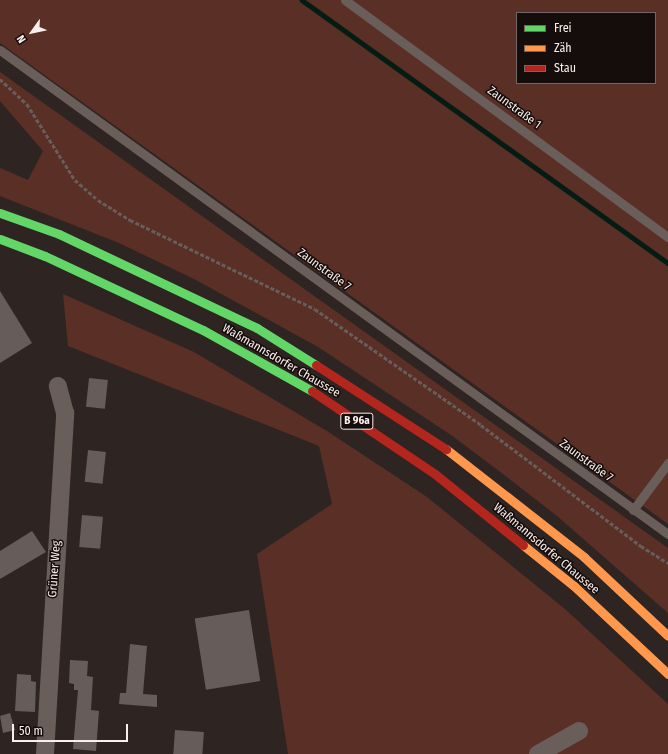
<!DOCTYPE html>
<meta charset="utf-8">
<style>
body{margin:0}
#map{position:relative;width:668px;height:754px;overflow:hidden;background:#2e2422;font-family:"Fira Sans Condensed",sans-serif}
div>[style]{position:absolute}
.green>*{inset:0;background:#5a2f25}
.stream>*{height:4.5px;margin:-2.25px;padding:0 2.25px;transform-origin:2.25px;border-radius:2.25px;background:#041c13}
.building>*{inset:0;background:#665d5b;transform-origin:0 0}
.path>*{height:2.5px;margin-top:-1.25px;transform-origin:0;background:repeating-linear-gradient(90deg,#675d5b 0 4px,transparent 0 6px)}
.lane>*{height:9px;margin:-4.5px;padding:0 4.5px;transform-origin:4.5px;border-radius:4.5px;background:#6a5e5b}
.street>*{height:18px;margin:-9px;padding:0 9px;transform-origin:9px;border-radius:9px;background:#6a5e5b}
.fast>*{height:9px;margin:-4.5px;padding:0 4.5px;transform-origin:4.5px;border-radius:4.5px;background:#63d668}
.slow>*{height:9px;margin:-4.5px;padding:0 4.5px;transform-origin:4.5px;border-radius:4.5px;background:#ff974d}
.jam>*{height:9px;margin:-4.5px;padding:0 4.5px;transform-origin:4.5px;border-radius:4.5px;background:#b3261e}
span{translate:-50% -50%;white-space:nowrap;text-align:center;line-height:1.15;-webkit-text-stroke:3px #150d0b;paint-order:stroke}
.shield-label span{padding:1px 3px;background:#150d0b;border:1px solid;border-radius:3px;-webkit-text-stroke-width:0}
.shield-label{font-size:11px;color:#fbeeeb;font-weight:700}
.street-label{font-size:12px;color:#fbeeeb}
.legend{position:absolute;left:516px;top:12px;width:140px;height:72px;box-sizing:border-box;background:#150d0b;border:1px solid #716765;margin:0;padding:5px 7px;list-style:none;font-size:12px;color:#fbeeeb}
.legend li{display:flex;align-items:center;gap:8px;height:20px}
.legend b{width:20px;border:1px solid #716765}
.north{position:absolute;left:12px;top:12px;width:40px;height:40px;-webkit-text-stroke:3px #150d0b;paint-order:stroke;rotate:237deg;font-size:11px;font-weight:700;line-height:16px;text-align:center;color:#fbeeeb}
.north::after{content:'';display:block;margin:auto;width:14px;height:18px;background:#fbeeeb;clip-path:polygon(50% 0,100% 100%,50% 72%,0 100%)}
.scale{position:absolute;left:12px;top:724px;width:116px;height:18px;box-sizing:border-box;border:2px solid #fbeeeb;border-top:0;padding-left:5px;font-size:12px;line-height:14px;white-space:nowrap;color:#fbeeeb;-webkit-text-stroke:3px #150d0b;paint-order:stroke}
</style>
<div id="map">
<div class="green">
<div style="clip-path:polygon(evenodd,0 0,668px 0,668px 524px,0 43px,0 0,517px 13px,655px 13px,655px 83px,517px 83px,517px 13px)"></div>
<div style="clip-path:polygon(0 72px,668px 548px,668px 613px,557px 516px,499px 471px,451px 435px,318px 347px,196px 280px,119px 243px,0 196px,0 168px,28px 180px,43px 151px,0 101px)"></div>
<div style="clip-path:polygon(63px 294px,194px 352px,327px 431px,427px 497px,565px 609px,668px 704px,668px 754px,288px 754px,257px 554px,332px 504px,319px 446px,68px 346px)"></div>
</div>
<div class="stream">
<div style="left:302px;top:0;width:451px;rotate:35.7deg"></div>
</div>
<div class="building">
<div style="clip-path:polygon(0 291px,32px 343px,0 363px)"></div>
<div style="left:89px;top:378px;width:19px;height:29px;rotate:6deg"></div>
<div style="left:88px;top:450px;width:18px;height:32px;rotate:6deg"></div>
<div style="left:82px;top:515px;width:21px;height:32px;rotate:5deg"></div>
<div style="clip-path:polygon(32px 531px,46px 552px,0 579px,0 551px)"></div>
<div style="left:249px;top:610px;width:72px;height:55px;rotate:81deg"></div>
<div style="clip-path:polygon(130px 644px,147px 646px,143px 694px,157px 695px,157px 707px,119px 704px,120px 693px,126px 693px)"></div>
<div style="clip-path:polygon(70px 660px,88px 661px,87px 676px,93px 677px,91px 710px,99px 711px,96px 751px,73px 749px,78px 690px,74px 690px,74px 684px,69px 683px)"></div>
<div style="clip-path:polygon(17px 674px,31px 675px,31px 681px,36px 682px,35px 712px,15px 711px)"></div>
<div style="clip-path:polygon(10px 713px,15px 730px,3px 733px,0 716px)"></div>
<div style="left:175px;top:730px;width:29px;height:24px;rotate:4deg"></div>
</div>
<div class="path">
<div style="left:0;top:79px;width:37px;rotate:43deg"></div>
<div style="left:27px;top:104px;width:90px;rotate:57.7deg"></div>
<div style="left:75px;top:180px;width:30px;rotate:41deg"></div>
<div style="left:98px;top:200px;width:38px;rotate:32deg"></div>
<div style="left:130px;top:220px;width:205px;rotate:25.7deg"></div>
<div style="left:315px;top:309px;width:203px;rotate:34.9deg"></div>
<div style="left:481px;top:425px;width:201px;rotate:37.1deg"></div>
<div style="left:641px;top:546px;width:32px;rotate:32deg"></div>
</div>
<div class="lane">
<div style="left:345px;top:0;width:401px;rotate:36.3deg"></div>
<div style="left:0;top:50px;width:825px;rotate:35.93deg"></div>
<div style="left:633px;top:510px;width:59px;rotate:-53.3deg"></div>
</div>
<div class="street">
<div style="left:45px;top:754px;width:342px;rotate:-86.6deg"></div>
<div style="left:65px;top:413px;width:28px;rotate:-105deg"></div>
<div style="left:538px;top:754px;width:47px;rotate:-29.3deg"></div>
</div>
<div class="fast">
<div style="left:0;top:213px;width:63px;rotate:19.6deg"></div>
<div style="left:59px;top:234px;width:219px;rotate:25.4deg"></div>
<div style="left:257px;top:328px;width:70px;rotate:32.1deg"></div>
<div style="left:0;top:239px;width:48px;rotate:20.7deg"></div>
<div style="left:45px;top:256px;width:174px;rotate:25.1deg"></div>
<div style="left:203px;top:330px;width:125px;rotate:29.2deg"></div>
</div>
<div class="slow">
<div style="left:446px;top:449px;width:175px;rotate:38deg"></div>
<div style="left:584px;top:557px;width:115px;rotate:43.2deg"></div>
<div style="left:523px;top:545px;width:65px;rotate:38.8deg"></div>
<div style="left:574px;top:586px;width:129px;rotate:43.1deg"></div>
</div>
<div class="jam">
<div style="left:316px;top:365px;width:155px;rotate:32.9deg"></div>
<div style="left:312px;top:391px;width:148px;rotate:34deg"></div>
<div style="left:435px;top:474px;width:113px;rotate:38.9deg"></div>
</div>
<div class="shield-label">
<span style="left:357px;top:421px">B 96a</span>
</div>
<div class="street-label">
<span style="left:514px;top:108px;rotate:36deg">Zaunstraße 1</span>
<span style="left:324px;top:270px;rotate:36deg">Zaunstraße 7</span>
<span style="left:281px;top:361px;rotate:30deg">Waßmannsdorfer Chaussee</span>
<span style="left:586px;top:461px;rotate:36deg">Zaunstraße 7</span>
<span style="left:546px;top:549px;rotate:40deg">Waßmannsdorfer Chaussee</span>
<span style="left:55px;top:569px;rotate:-86deg">Grüner Weg</span>
</div>
<ul class="legend">
<li><b style="height:5px;background:#63d668"></b>Frei</li>
<li><b style="height:5px;background:#ff974d"></b>Zäh</li>
<li><b style="height:5px;background:#b3261e"></b>Stau</li>
</ul>
<div class="north">N</div>
<div class="scale">50 m</div>
</div>
